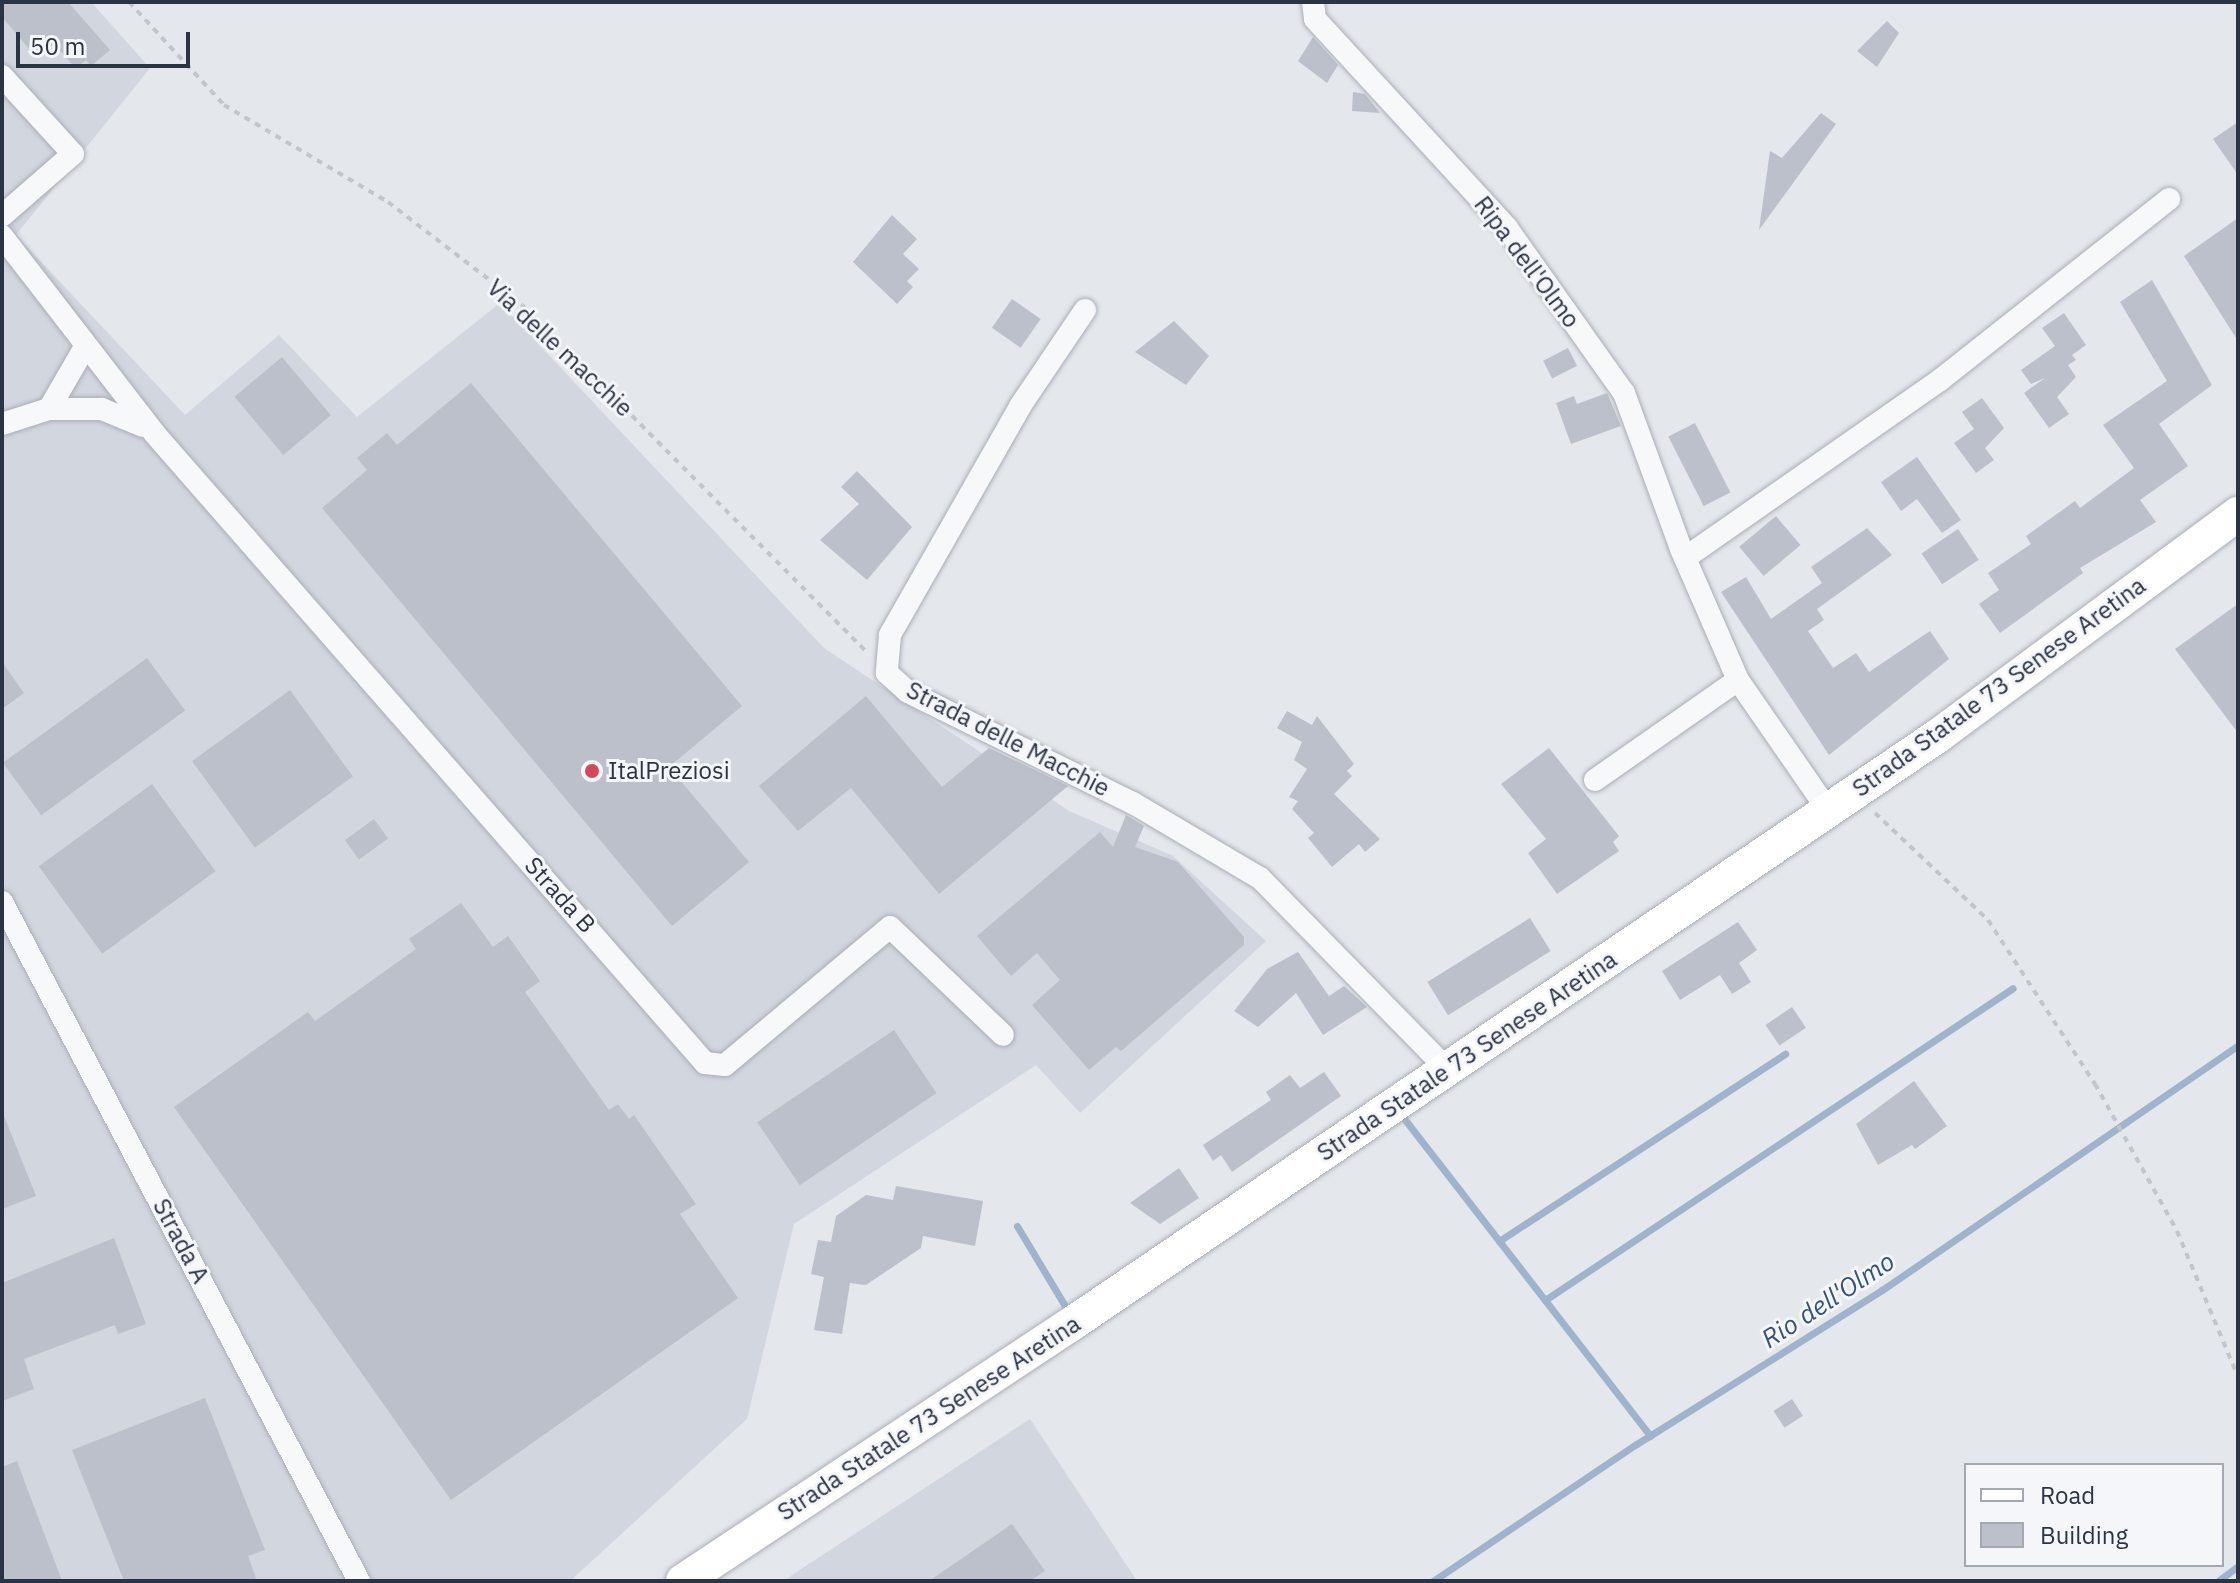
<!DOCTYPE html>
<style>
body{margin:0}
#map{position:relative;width:2240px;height:1583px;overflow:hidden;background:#e4e7ec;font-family:"IBM Plex Sans",sans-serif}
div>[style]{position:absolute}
.built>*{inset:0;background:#d2d6de}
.stream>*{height:7px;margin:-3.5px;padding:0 3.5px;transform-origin:3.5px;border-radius:3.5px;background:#9fb4cc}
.building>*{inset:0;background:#bbc0ca;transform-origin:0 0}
.path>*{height:4px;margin-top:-2px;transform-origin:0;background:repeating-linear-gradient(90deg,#c2c5cb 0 6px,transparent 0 12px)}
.roads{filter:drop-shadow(0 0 2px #a9aeb7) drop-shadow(0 0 2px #a9aeb7)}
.minor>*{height:22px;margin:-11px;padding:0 11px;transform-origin:11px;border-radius:11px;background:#f7f8fa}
.primary>*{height:34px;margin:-17px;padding:0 17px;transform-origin:17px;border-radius:17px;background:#fff}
.dots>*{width:22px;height:22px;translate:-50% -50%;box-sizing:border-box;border:4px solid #f4f6f9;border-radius:50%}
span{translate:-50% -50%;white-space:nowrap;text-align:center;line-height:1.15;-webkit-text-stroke:6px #f4f6f9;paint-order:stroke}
.street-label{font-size:24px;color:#2b3445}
.poi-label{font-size:24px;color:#2b3445}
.left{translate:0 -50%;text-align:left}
.water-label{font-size:26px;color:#34527a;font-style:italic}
.frame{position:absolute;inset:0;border:4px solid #2b3445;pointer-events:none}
.legend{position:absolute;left:1964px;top:1463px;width:260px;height:104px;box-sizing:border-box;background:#f4f6f9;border:2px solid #a4a8b1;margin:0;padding:10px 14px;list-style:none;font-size:24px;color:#2b3445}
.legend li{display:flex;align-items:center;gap:16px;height:40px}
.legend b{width:40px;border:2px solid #a4a8b1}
.scale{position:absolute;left:16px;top:32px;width:174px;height:36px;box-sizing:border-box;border:4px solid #2b3445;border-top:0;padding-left:10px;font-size:24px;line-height:28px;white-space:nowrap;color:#2b3445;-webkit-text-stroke:6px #f4f6f9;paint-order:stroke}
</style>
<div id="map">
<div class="built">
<div style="clip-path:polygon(2px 2px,91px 2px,150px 68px,16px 235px,185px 415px,279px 335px,357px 417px,500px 303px,824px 648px,1069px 811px,1173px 856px,1266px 941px,1080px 1113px,1036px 1065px,794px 1224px,747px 1419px,570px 1581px,2px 1581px)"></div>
<div style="clip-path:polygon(1030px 1419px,1137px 1581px,783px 1581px)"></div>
</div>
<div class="stream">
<div style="left:1399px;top:1112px;width:410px;rotate:52.2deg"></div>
<div style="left:1017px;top:1226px;width:99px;rotate:59deg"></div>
<div style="left:1499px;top:1241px;width:342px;rotate:-33.2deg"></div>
<div style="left:1545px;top:1300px;width:562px;rotate:-33.69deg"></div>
<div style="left:1433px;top:1581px;width:244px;rotate:-34deg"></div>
<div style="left:1635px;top:1445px;width:292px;rotate:-32.1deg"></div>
<div style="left:1882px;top:1290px;width:432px;rotate:-34.5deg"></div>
<div style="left:2218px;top:1581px;width:25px;rotate:-37deg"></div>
</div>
<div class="building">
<div style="clip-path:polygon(2px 2px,68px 2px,110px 50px,91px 66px,86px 60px,78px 66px,71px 63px,54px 44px,37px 58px,2px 17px)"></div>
<div style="clip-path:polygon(1887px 21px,1899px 33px,1877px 67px,1857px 51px)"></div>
<div style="clip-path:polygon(1313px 37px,1338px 65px,1327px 83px,1298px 61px)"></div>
<div style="clip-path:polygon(1353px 92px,1365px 94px,1380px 113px,1352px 111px)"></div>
<div style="clip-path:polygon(1821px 113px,1836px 124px,1759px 230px,1770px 151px,1782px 158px)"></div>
<div style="clip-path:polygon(2238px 122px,2238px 175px,2213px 139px)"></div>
<div style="clip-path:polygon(892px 215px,917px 239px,903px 254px,919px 269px,907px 281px,913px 287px,897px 304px,853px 262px)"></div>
<div style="clip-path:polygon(2238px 218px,2238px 341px,2184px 256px)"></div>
<div style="clip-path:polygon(2152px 280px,2212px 385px,2159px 424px,2188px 466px,2140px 500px,2156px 522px,2080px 568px,2083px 573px,2000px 633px,1979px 604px,1999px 590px,1988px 573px,2031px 544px,2026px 536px,2075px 501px,2080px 508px,2134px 468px,2103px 425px,2167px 381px,2120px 302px)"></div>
<div style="left:1012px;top:299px;width:35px;height:35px;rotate:35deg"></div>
<div style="clip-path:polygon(2064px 313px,2086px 345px,2072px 355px,2076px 360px,2068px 365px,2076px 377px,2057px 397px,2069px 414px,2049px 428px,2024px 393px,2045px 378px,2031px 384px,2021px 370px,2055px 346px,2042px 328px)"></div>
<div style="clip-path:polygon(1174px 321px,1209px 356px,1186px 385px,1135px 352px)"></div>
<div style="left:1568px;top:348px;width:20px;height:28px;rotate:63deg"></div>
<div style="left:282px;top:357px;width:76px;height:62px;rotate:50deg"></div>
<div style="clip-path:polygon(471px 383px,742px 706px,669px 767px,749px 862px,672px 926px,322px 508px,367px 470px,357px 458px,387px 433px,397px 445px)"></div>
<div style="clip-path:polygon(1607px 393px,1621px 426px,1571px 444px,1556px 403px,1574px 396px,1577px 404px)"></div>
<div style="clip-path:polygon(1982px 398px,2004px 428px,1985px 448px,1994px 460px,1976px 473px,1954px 443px,1974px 429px,1962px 412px)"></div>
<div style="left:1695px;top:423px;width:78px;height:30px;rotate:63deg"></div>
<div style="clip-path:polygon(1917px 457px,1961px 520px,1942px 533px,1917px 499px,1901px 511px,1881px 482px)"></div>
<div style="clip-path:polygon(857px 471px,912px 527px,867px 580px,820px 540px,859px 504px,841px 487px)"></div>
<div style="left:1776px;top:516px;width:38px;height:48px;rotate:50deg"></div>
<div style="clip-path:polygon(1867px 528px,1892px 555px,1817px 609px,1824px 620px,1808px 631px,1833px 668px,1856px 653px,1869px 672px,1930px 631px,1949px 659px,1829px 755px,1721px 592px,1746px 577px,1771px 619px,1822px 583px,1811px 567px)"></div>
<div style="left:1958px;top:529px;width:37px;height:44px;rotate:56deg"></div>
<div style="clip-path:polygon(2238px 604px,2238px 733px,2175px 649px)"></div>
<div style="left:147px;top:658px;width:65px;height:178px;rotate:54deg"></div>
<div style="clip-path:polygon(2px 662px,24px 693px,2px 709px)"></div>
<div style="left:290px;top:690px;width:107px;height:121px;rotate:54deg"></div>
<div style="clip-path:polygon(866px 696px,942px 787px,989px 748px,1068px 786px,939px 894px,851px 788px,798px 831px,759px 786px)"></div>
<div style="clip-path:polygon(1287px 711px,1312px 725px,1317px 716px,1354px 764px,1347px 771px,1352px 776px,1334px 794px,1380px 839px,1365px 852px,1359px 844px,1332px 867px,1308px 838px,1314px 833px,1292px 809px,1298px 801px,1289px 797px,1307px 769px,1294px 760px,1302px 742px,1277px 728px)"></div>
<div style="clip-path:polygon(1549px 748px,1619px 836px,1613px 842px,1619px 851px,1557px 894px,1528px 853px,1546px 839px,1501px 784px)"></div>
<div style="left:152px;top:784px;width:108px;height:140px;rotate:54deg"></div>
<div style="clip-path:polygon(1126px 815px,1144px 826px,1135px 847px,1178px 862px,1244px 937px,1244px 945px,1121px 1051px,1116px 1047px,1089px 1070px,1032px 1005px,1060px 980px,1037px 953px,1011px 976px,977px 936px,1100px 832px,1113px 847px)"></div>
<div style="left:374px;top:819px;width:24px;height:36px;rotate:54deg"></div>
<div style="clip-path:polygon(461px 903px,493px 947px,508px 936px,540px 981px,525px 992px,609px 1110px,618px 1104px,629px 1119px,634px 1115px,696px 1204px,680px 1214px,738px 1298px,451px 1500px,174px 1107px,308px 1012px,315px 1021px,416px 949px,409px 939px)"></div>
<div style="left:1530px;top:918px;width:39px;height:121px;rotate:58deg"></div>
<div style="clip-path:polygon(1738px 922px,1757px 950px,1739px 963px,1751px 982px,1732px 994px,1720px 975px,1680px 1000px,1662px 971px)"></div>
<div style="clip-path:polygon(1298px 952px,1329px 996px,1344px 986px,1367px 1007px,1323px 1035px,1296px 993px,1258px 1027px,1234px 1011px,1267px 969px)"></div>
<div style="left:1792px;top:1007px;width:25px;height:32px;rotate:56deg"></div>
<div style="left:894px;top:1030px;width:76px;height:165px;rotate:56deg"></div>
<div style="clip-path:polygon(1324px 1072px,1341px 1096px,1232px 1172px,1221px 1155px,1213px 1161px,1203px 1145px,1271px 1100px,1266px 1092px,1290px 1075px,1300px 1088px)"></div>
<div style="clip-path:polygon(1914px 1081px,1947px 1126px,1915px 1149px,1912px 1145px,1878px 1165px,1856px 1124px)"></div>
<div style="clip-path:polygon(2px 1111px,36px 1196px,2px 1209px)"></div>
<div style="clip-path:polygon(1179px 1168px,1199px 1198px,1160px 1224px,1130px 1203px)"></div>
<div style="clip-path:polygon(896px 1186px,983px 1201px,975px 1246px,923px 1236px,921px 1248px,866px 1285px,850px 1283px,842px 1334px,814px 1330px,824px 1277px,811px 1274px,818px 1240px,831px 1242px,836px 1216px,866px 1195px,893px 1200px)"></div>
<div style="clip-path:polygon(114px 1238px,146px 1324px,118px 1334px,115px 1325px,24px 1359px,34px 1389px,2px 1401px,2px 1283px)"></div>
<div style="clip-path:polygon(205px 1398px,265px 1550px,248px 1556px,257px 1581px,124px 1581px,72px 1450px)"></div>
<div style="left:1792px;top:1399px;width:20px;height:22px;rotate:57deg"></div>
<div style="clip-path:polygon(17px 1461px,24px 1480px,62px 1581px,2px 1581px,2px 1467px)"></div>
<div style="clip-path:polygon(1012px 1524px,1045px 1571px,1030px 1581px,929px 1581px)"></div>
</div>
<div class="path">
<div style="left:129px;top:2px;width:140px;rotate:47.3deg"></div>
<div style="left:224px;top:105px;width:191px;rotate:30.6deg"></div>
<div style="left:388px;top:202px;width:169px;rotate:37.5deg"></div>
<div style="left:522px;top:305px;width:490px;rotate:45.2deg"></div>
<div style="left:1875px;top:813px;width:156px;rotate:43.4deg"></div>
<div style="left:1988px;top:920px;width:196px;rotate:56.9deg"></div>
<div style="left:2095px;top:1084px;width:168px;rotate:60.8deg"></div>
<div style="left:2177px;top:1231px;width:158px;rotate:67.3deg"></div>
</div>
<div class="roads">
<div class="minor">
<div style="left:1313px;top:2px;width:17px;rotate:83deg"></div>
<div style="left:1315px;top:19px;width:284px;rotate:47.4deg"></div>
<div style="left:1507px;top:228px;width:202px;rotate:54.7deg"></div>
<div style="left:1624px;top:393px;width:166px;rotate:69.9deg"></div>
<div style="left:1681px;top:549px;width:143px;rotate:66.5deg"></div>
<div style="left:1738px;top:680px;width:158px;rotate:55.3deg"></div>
<div style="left:2px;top:76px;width:105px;rotate:47.7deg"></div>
<div style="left:73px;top:154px;width:94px;rotate:138.9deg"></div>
<div style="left:2px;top:236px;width:249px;rotate:52.3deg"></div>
<div style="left:154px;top:433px;width:837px;rotate:48.83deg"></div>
<div style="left:705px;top:1063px;width:20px;rotate:6deg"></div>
<div style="left:725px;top:1065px;width:215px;rotate:-39.9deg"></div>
<div style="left:890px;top:927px;width:156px;rotate:43.7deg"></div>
<div style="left:1085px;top:310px;width:115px;rotate:124deg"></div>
<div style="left:1021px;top:405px;width:265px;rotate:119.7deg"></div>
<div style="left:890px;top:635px;width:38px;rotate:95deg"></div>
<div style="left:887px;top:673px;width:28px;rotate:42deg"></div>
<div style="left:908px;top:692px;width:251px;rotate:26.3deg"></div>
<div style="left:1133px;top:803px;width:147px;rotate:30.6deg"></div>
<div style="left:1260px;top:878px;width:267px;rotate:45.6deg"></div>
<div style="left:49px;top:409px;width:72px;rotate:-59.9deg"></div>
<div style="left:2px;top:424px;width:49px;rotate:-17.7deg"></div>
<div style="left:49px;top:409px;width:53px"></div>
<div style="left:102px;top:409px;width:44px;rotate:22.5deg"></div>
<div style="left:1685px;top:558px;width:311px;rotate:-34.9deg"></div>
<div style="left:1940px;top:380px;width:292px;rotate:-38.3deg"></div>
<div style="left:1595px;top:780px;width:174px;rotate:-35deg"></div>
<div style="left:2px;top:902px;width:767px;rotate:62.27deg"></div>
</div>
<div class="primary">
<div style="left:683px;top:1581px;width:464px;rotate:-33.5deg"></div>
<div style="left:1070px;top:1325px;width:1050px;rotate:-34.17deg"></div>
<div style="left:1939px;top:735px;width:372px;rotate:-36.5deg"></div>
</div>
</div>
<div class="dots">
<div style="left:592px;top:771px;background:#d1495b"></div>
</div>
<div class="street-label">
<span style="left:1527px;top:262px;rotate:53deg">Ripa dell'Olmo</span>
<span style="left:560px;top:348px;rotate:43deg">Via delle macchie</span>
<span style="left:1999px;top:687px;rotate:-36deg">Strada Statale 73 Senese Aretina</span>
<span style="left:1008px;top:739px;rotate:27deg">Strada delle Macchie</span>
<span style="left:560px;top:895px;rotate:48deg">Strada B</span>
<span style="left:1467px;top:1056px;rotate:-34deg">Strada Statale 73 Senese Aretina</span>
<span style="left:181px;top:1241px;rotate:62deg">Strada A</span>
<span style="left:929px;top:1418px;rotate:-33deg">Strada Statale 73 Senese Aretina</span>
</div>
<div class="poi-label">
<span class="left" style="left:608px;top:771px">ItalPreziosi</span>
</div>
<div class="water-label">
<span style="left:1828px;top:1300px;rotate:-33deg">Rio dell'Olmo</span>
</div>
<div class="frame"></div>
<ul class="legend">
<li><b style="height:10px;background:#fff"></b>Road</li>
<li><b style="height:22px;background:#bbc0ca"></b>Building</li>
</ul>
<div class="scale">50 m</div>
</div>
